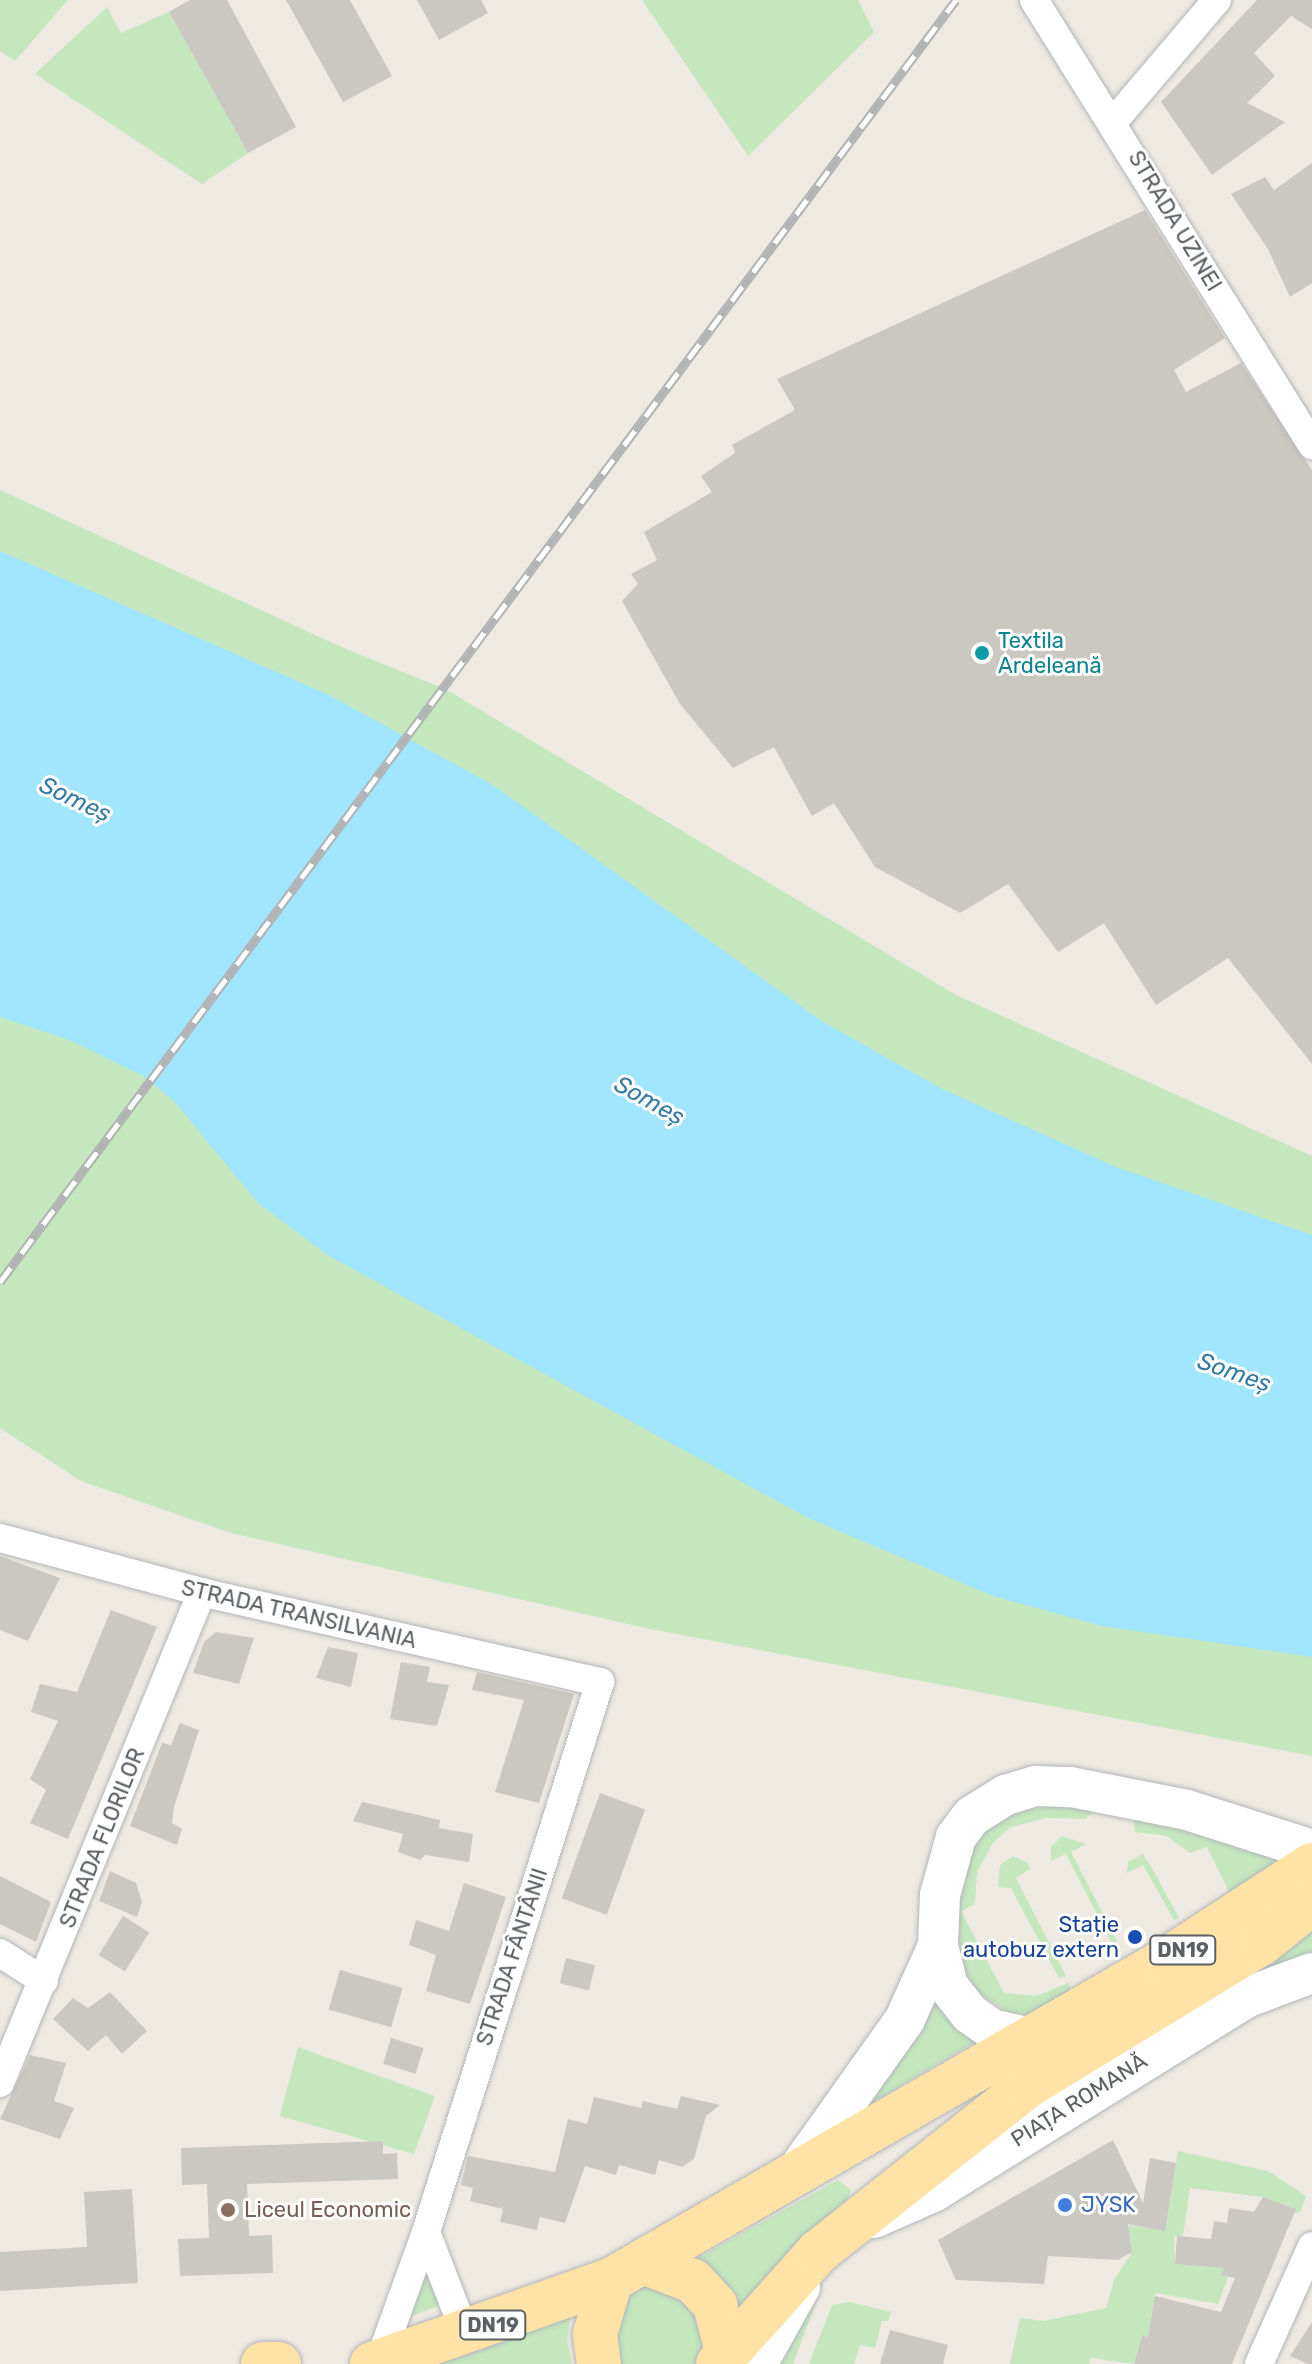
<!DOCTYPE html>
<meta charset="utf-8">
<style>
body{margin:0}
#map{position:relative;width:1312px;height:2364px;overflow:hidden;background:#eeeae2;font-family:Rubik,sans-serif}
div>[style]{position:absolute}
.green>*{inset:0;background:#c4e7bd}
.water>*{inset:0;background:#a1e5ff}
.building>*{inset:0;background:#cbc7c1;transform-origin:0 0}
.roads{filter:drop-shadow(0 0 2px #b3b6ba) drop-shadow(0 0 2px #b3b6ba)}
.street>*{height:28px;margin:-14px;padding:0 14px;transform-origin:14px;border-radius:14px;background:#fff}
.secondary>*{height:40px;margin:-20px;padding:0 20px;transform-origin:20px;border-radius:20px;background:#fff}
.primary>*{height:44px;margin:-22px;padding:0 22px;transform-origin:22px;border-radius:22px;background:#ffe3a6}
.rail>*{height:9px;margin-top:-4.5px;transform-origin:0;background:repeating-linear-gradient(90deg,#fff 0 18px,#b2b3b4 0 36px);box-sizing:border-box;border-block:2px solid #b2b3b4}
.dots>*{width:22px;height:22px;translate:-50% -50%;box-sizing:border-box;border:4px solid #fff;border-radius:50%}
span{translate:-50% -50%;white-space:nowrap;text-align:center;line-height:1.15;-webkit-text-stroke:6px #fff;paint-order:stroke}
.shield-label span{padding:2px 6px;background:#fff;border:2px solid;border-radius:6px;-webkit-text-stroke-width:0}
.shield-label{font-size:20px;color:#5b6064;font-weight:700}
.street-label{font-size:22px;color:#5b6064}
.culture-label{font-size:22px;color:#0d838f}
.left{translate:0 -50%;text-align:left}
.transit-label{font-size:22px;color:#164399}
.right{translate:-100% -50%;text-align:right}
.shop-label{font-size:22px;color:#366cbe}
.education-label{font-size:22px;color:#785e54}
.water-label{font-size:24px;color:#367ba3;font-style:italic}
</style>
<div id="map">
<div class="green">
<div style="clip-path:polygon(0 0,68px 0,15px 61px,0 51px)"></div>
<div style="clip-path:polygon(642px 0,858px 0,874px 32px,748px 156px)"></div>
<div style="clip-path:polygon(107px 7px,121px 33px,169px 12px,248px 153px,202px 184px,35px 74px)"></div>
<div style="clip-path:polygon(0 490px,346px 649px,447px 690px,956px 995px,1312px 1156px,1312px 1756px,645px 1628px,231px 1533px,81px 1481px,0 1428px)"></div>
<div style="clip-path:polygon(1025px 1798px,1093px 1812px,1085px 1819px,1046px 1818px,1011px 1827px,993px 1843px,977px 1872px,975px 1904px,961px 1911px,1004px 1993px,1036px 1996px,1068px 1983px,1073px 1992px,1034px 2015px,1010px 2013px,975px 1992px,956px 1955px,954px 1892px,970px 1842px)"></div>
<div style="clip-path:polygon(1132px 1810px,1312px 1864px,1312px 1963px,1269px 1973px,1207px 1847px,1190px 1853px,1167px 1836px,1135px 1832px)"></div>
<div style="clip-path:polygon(1062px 1836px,1086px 1844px,1071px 1852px,1122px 1951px,1117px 1953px,1066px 1854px,1051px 1861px,1051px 1847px)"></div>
<div style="clip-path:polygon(1143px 1854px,1153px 1870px,1179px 1918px,1174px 1920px,1143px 1865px,1127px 1873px,1128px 1862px)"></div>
<div style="clip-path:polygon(1013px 1856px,1028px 1863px,1030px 1869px,1016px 1878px,1066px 1976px,1059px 1978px,1011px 1888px,998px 1887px,1000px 1865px)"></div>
<div style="clip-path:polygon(930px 1990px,949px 2020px,978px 2040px,868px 2105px)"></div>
<div style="clip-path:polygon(298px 2047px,435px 2096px,414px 2154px,280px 2116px)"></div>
<div style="clip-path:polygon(1178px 2151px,1268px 2171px,1306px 2196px,1301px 2211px,1294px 2214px,1292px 2207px,1263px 2197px,1190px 2188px,1183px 2236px,1174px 2236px,1175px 2264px,1224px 2268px,1222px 2275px,1228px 2277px,1218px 2304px,1156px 2293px,1151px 2317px,1157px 2339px,1142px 2335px,1134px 2364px,1091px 2358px,1089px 2364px,1010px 2364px,1020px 2318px,1043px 2321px,1106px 2308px,1114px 2280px,1132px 2252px,1128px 2225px,1165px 2230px)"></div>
<div style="clip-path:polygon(838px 2180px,851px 2190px,848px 2199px,731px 2334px,680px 2268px)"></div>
<div style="clip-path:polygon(425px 2247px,449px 2302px,400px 2320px)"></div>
<div style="clip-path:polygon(653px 2284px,685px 2294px,707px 2337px,698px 2364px,609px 2364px,602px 2325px,636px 2287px)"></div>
<div style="clip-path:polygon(817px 2300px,793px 2364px,769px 2364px,802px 2317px)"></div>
<div style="clip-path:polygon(850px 2302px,891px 2312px,888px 2321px,882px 2321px,875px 2348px,860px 2345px,854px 2364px,809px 2364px,832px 2305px)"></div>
<div style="clip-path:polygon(571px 2311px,567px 2340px,572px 2364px,409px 2364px)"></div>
</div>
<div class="water">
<div style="clip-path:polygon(0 551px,329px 695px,493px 785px,820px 1020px,942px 1089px,1116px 1167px,1312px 1235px,1312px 1657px,1102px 1626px,993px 1596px,808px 1518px,329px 1256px,258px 1203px,175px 1102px,143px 1076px,69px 1040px,0 1017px)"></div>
</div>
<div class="building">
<div style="clip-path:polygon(190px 0,227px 0,296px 127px,248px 153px,169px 12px)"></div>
<div style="clip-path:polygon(286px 0,350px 0,392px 76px,343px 102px)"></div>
<div style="clip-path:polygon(417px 0,481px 0,488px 13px,439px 40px)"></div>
<div style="clip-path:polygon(1257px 0,1312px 0,1312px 29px,1291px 16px,1254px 53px,1275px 76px,1247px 103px,1285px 122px,1212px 175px,1161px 102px)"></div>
<div style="clip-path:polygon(1312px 163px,1312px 283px,1290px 297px,1268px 249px,1231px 194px,1265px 177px,1274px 190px)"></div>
<div style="clip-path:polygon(1145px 210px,1225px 338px,1174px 370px,1186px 392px,1241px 363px,1312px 470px,1312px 1064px,1228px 958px,1156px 1005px,1104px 923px,1058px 952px,1008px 884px,960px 913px,875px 867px,834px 803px,812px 816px,774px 747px,733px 768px,680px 704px,622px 601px,638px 584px,631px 574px,657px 560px,644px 532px,712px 492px,701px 476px,735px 453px,732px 445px,795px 410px,777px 379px)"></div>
<div style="clip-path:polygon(0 1556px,60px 1578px,28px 1641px,0 1630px)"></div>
<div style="clip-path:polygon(111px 1610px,157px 1627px,68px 1839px,30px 1823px,46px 1790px,30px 1779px,58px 1721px,31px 1712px,40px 1684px,77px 1692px)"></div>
<div style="clip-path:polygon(216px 1632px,254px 1638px,239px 1684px,193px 1673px,204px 1642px)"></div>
<div style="clip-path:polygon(328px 1647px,358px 1653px,351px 1687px,316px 1678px)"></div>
<div style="clip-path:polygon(401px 1662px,430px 1667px,427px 1682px,449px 1685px,437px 1726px,390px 1719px)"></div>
<div style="clip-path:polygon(477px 1672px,574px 1694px,539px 1803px,495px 1792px,524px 1700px,472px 1690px)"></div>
<div style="clip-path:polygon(180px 1723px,199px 1730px,174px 1807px,172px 1823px,182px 1829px,177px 1845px,130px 1826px,162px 1743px,171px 1745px)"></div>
<div style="left:600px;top:1793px;width:48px;height:112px;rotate:20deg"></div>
<div style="clip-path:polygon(362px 1802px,440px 1820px,439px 1828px,473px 1834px,469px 1862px,425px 1855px,420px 1860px,398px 1852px,403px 1834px,353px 1821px)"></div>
<div style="clip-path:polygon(110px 1871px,136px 1883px,142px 1902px,137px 1917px,99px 1901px)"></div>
<div style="clip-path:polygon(0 1876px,51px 1902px,36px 1942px,0 1924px)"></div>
<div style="clip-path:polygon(464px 1883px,506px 1897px,470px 2004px,426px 1991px,436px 1955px,409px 1945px,416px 1920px,449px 1931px)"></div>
<div style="left:123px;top:1916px;width:31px;height:46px;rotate:32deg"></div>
<div style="left:566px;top:1958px;width:30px;height:26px;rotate:14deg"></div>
<div style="left:340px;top:1970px;width:65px;height:41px;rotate:16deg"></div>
<div style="clip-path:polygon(110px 1992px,147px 2031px,122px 2054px,106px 2035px,88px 2051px,53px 2019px,73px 1998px,88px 2008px)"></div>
<div style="left:391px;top:2038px;width:34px;height:27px;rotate:17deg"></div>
<div style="clip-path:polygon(30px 2055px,66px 2063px,54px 2101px,74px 2108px,60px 2139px,0 2119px)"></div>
<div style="clip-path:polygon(681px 2096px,720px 2105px,706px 2116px,694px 2159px,682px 2167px,659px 2160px,655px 2175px,619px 2165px,616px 2175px,585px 2166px,565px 2223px,540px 2217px,537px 2230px,500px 2222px,503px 2209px,470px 2201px,473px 2188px,461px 2185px,468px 2156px,555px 2172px,568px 2119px,587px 2124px,594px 2097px,641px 2108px,643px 2101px,677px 2109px)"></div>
<div style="clip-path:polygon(1113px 2140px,1143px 2203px,1150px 2158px,1176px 2163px,1165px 2231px,1128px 2224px,1132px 2252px,1118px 2260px,1048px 2256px,1044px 2284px,956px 2280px,938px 2240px)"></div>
<div style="clip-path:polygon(383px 2141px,383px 2154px,397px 2153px,398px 2179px,247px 2184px,249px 2236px,272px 2235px,273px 2273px,180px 2276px,178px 2239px,209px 2238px,207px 2184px,182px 2185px,181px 2148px)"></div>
<div style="clip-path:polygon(132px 2189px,138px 2283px,0 2291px,0 2252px,87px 2247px,84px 2192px)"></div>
<div style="clip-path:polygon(1263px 2197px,1296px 2209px,1232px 2364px,1134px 2364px,1142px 2335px,1148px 2337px,1155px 2296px,1221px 2312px,1235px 2278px,1221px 2275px,1224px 2268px,1175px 2264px,1177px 2236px,1211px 2239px,1214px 2221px,1227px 2223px,1229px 2208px,1254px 2212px)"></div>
<div style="clip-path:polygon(1312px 2322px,1312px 2364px,1308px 2364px,1290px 2356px)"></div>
<div style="clip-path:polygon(890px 2330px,948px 2345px,943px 2364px,880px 2364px)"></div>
</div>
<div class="roads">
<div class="street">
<div style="left:1034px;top:0;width:525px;rotate:58.01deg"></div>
<div style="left:1114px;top:121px;width:159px;rotate:-49.6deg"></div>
<div style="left:0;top:1538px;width:216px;rotate:15deg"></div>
<div style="left:209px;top:1594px;width:401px;rotate:12.7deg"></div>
<div style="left:600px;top:1682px;width:577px;rotate:107.56deg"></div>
<div style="left:426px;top:2232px;width:138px;rotate:109.9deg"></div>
<div style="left:0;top:1953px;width:52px;rotate:32.5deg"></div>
<div style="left:0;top:2083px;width:531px;rotate:-67.64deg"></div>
<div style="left:426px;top:2232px;width:108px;rotate:68.9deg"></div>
<div style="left:1259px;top:2364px;width:129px;rotate:-65.8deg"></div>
</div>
<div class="secondary">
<div style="left:1032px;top:2038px;width:40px;rotate:-168deg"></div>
<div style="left:993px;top:2030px;width:28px;rotate:-145deg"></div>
<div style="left:970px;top:2014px;width:36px;rotate:-128deg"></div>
<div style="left:948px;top:1986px;width:41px;rotate:-104deg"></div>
<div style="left:938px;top:1946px;width:51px;rotate:-87.8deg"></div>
<div style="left:940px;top:1895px;width:60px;rotate:-74.6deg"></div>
<div style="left:956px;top:1837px;width:26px;rotate:-53deg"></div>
<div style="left:972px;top:1816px;width:40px;rotate:-32deg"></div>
<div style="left:1006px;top:1795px;width:31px;rotate:-17deg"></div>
<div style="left:1036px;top:1786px;width:35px;rotate:2deg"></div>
<div style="left:1071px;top:1787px;width:118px;rotate:11.2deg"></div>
<div style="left:1187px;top:1810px;width:131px;rotate:17.7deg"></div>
<div style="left:800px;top:2167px;width:181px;rotate:-54.6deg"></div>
<div style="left:905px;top:2019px;width:80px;rotate:-65.7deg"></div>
<div style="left:874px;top:2218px;width:64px;rotate:-23.8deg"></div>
<div style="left:933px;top:2192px;width:370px;rotate:-31.8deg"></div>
<div style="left:1248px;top:1997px;width:68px;rotate:-20.6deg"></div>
<div style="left:757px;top:2364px;width:88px;rotate:-60.8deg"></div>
</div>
<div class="primary">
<div style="left:643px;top:2262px;width:53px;rotate:20.8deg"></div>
<div style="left:693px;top:2281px;width:33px;rotate:47deg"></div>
<div style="left:715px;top:2305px;width:48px;rotate:75.4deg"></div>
<div style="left:263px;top:2364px;width:16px"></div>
<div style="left:372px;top:2364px;width:253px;rotate:-19.4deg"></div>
<div style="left:611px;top:2280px;width:637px;rotate:-29.95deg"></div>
<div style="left:1163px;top:1962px;width:178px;rotate:-33.1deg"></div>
<div style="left:599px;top:2364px;width:30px;rotate:-98deg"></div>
<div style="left:595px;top:2334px;width:56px;rotate:-73.5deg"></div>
<div style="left:718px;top:2364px;width:150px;rotate:-48.2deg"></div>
<div style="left:818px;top:2252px;width:269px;rotate:-38.4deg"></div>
<div style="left:1029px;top:2085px;width:273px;rotate:-31.4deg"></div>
<div style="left:1262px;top:1943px;width:64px;rotate:-38.7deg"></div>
</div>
</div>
<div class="rail">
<div style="left:0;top:1282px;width:1599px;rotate:-53.29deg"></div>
</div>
<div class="dots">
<div style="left:982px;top:653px;background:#0f9aa8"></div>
<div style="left:1135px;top:1937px;background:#1a4fb4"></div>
<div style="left:1065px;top:2205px;background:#3f7fe0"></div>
<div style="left:228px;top:2210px;background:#8d6e63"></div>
</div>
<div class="shield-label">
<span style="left:1183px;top:1950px">DN19</span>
<span style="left:493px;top:2325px">DN19</span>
</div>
<div class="street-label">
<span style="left:1175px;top:221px;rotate:59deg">STRADA UZINEI</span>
<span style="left:299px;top:1614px;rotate:13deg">STRADA TRANSILVANIA</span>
<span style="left:102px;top:1838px;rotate:-68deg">STRADA FLORILOR</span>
<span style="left:512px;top:1957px;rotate:-72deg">STRADA FÂNTÂNII</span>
<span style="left:1079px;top:2100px;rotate:-32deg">PIAȚA ROMANĂ</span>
</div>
<div class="culture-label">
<span class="left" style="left:998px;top:653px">Textila<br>Ardeleană</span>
</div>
<div class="transit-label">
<span class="right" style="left:1119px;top:1937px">Stație<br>autobuz extern</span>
</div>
<div class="shop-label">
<span class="left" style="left:1081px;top:2205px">JYSK</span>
</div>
<div class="education-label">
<span class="left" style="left:244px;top:2210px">Liceul Economic</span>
</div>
<div class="water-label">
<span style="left:75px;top:800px;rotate:25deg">Someș</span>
<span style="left:649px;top:1101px;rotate:29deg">Someș</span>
<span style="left:1234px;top:1373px;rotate:19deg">Someș</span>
</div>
</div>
